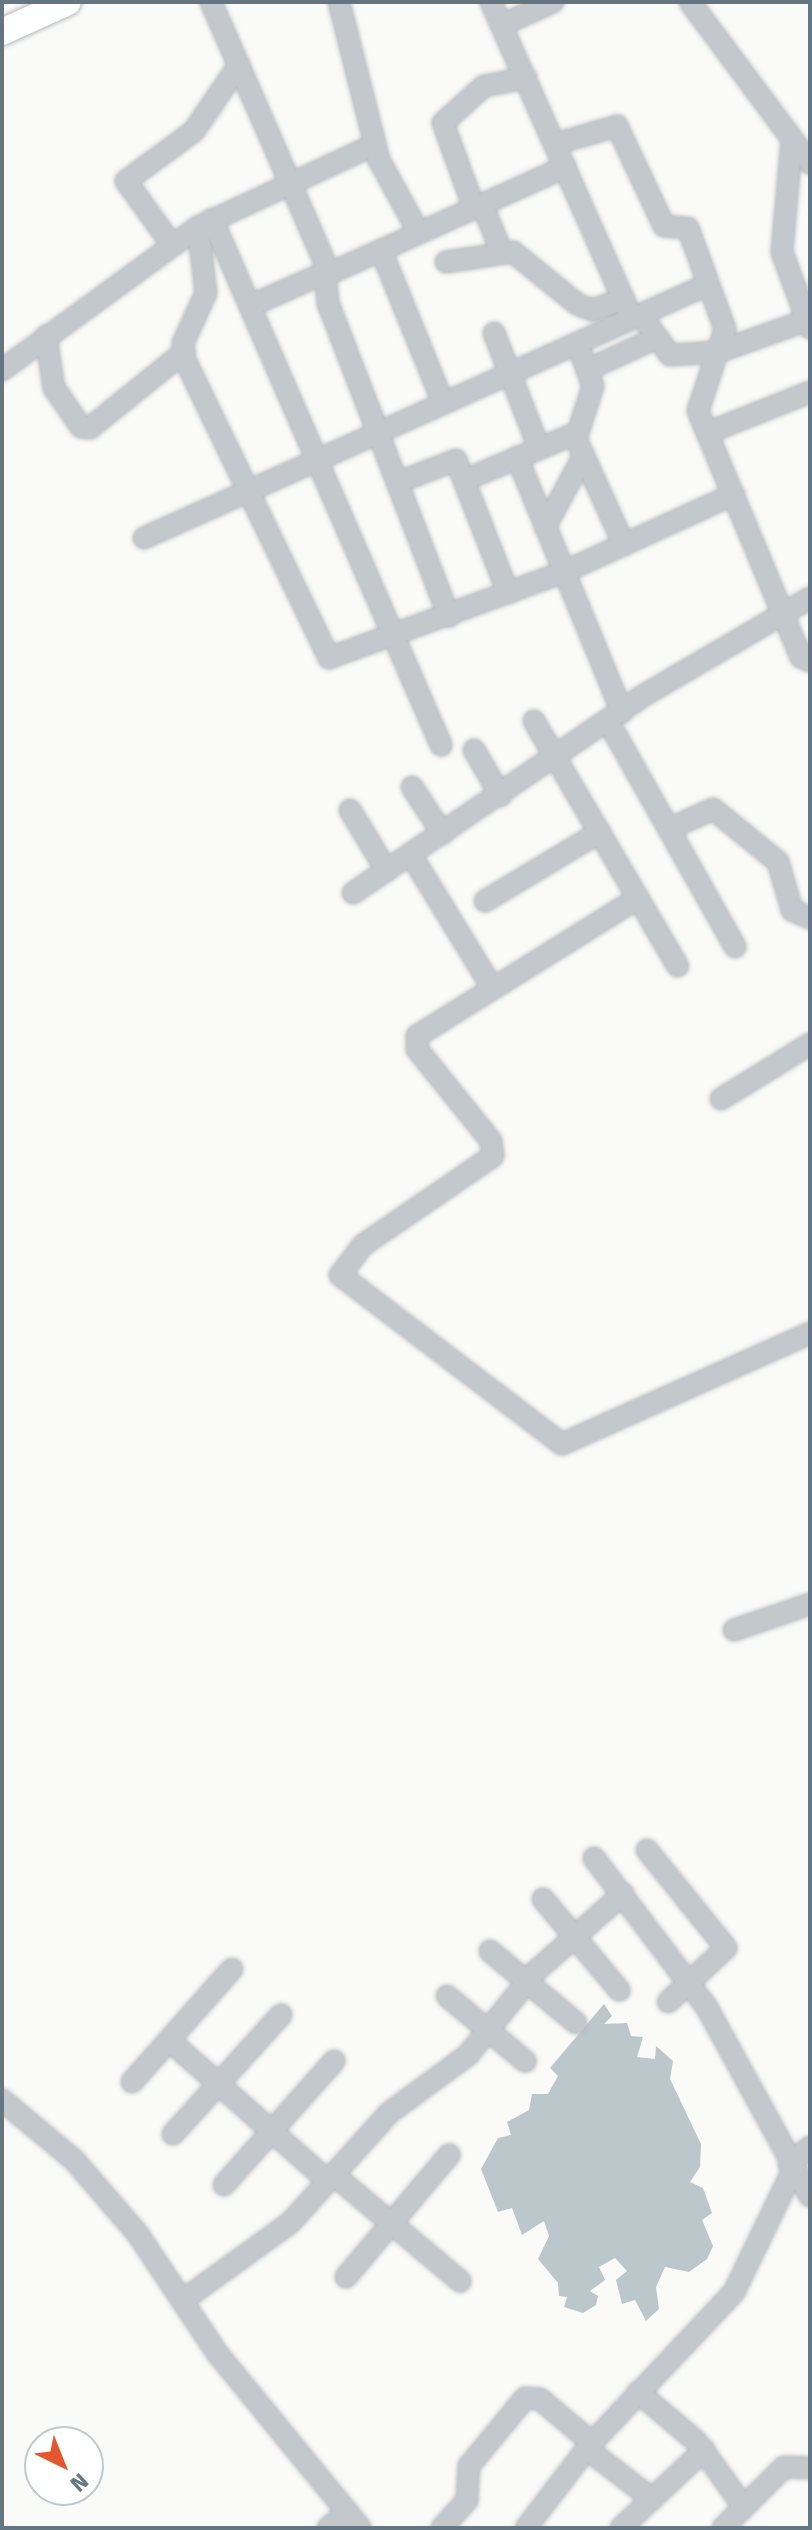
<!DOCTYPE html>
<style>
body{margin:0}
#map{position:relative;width:812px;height:2530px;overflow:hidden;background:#fafaf8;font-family:"Fira Sans",sans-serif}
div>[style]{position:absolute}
.water>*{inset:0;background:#bbc7cb}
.roads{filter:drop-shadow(0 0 2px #b5babe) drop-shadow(0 0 2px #b5babe)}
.minor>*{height:20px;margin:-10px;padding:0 10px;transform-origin:10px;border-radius:10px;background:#c3c8cc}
.major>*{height:26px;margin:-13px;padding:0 13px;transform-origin:13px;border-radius:13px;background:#fff}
span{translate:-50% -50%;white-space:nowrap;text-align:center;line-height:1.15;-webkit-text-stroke:8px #fff;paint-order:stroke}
.frame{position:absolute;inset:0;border:4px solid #657683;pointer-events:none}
.north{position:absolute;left:24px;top:2426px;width:80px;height:80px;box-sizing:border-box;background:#fff;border:2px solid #c1c8cd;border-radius:50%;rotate:137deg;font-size:22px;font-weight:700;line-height:32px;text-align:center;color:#657683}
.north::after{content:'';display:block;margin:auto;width:28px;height:36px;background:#e4572e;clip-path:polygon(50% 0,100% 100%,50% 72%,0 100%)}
</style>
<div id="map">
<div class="water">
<div style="clip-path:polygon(604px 2004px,612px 2016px,604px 2024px,627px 2023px,631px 2036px,643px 2037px,637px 2057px,655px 2059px,656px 2046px,673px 2061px,670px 2079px,701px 2144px,700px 2167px,690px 2182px,703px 2188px,712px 2213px,702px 2220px,713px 2246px,707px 2259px,689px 2272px,665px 2267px,656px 2287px,659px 2309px,646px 2321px,635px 2300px,622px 2304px,616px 2280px,627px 2271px,615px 2258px,599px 2267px,605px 2280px,590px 2291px,598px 2296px,596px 2305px,583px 2313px,564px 2307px,567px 2297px,559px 2296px,558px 2283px,538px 2259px,549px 2236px,544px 2221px,522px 2235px,512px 2208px,498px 2212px,481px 2169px,498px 2138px,511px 2135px,507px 2122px,529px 2110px,532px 2094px,548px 2094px,558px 2076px,550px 2068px)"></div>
</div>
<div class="roads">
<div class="minor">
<div style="left:211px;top:2px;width:283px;rotate:66.4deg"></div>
<div style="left:324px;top:261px;width:42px;rotate:84.6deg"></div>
<div style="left:328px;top:303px;width:336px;rotate:68.9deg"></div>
<div style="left:339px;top:2px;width:163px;rotate:75.8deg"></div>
<div style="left:379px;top:160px;width:83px;rotate:61.3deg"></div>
<div style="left:491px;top:2px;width:346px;rotate:66deg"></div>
<div style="left:690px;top:2px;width:201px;rotate:53.3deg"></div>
<div style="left:502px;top:25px;width:56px;rotate:-24.3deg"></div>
<div style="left:792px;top:139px;width:113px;rotate:95.1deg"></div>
<div style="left:782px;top:252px;width:81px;rotate:69.8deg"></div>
<div style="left:555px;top:144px;width:65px;rotate:-16.2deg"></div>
<div style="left:617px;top:126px;width:110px;rotate:64.8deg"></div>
<div style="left:664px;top:226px;width:24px;rotate:5deg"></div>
<div style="left:688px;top:228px;width:108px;rotate:69.9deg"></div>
<div style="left:725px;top:329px;width:86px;rotate:108.2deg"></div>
<div style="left:698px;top:411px;width:267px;rotate:67.3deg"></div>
<div style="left:801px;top:657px;width:10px;rotate:24deg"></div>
<div style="left:482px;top:204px;width:53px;rotate:67.8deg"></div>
<div style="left:474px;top:208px;width:90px;rotate:-110deg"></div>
<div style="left:443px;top:123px;width:55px;rotate:-42.1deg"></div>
<div style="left:484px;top:86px;width:43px;rotate:-10.8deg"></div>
<div style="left:212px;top:219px;width:574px;rotate:66.47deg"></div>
<div style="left:198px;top:227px;width:66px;rotate:83.1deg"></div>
<div style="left:206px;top:293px;width:55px;rotate:114.7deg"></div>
<div style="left:183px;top:343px;width:17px;rotate:83deg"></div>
<div style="left:185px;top:360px;width:331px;rotate:64.2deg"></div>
<div style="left:329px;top:658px;width:250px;rotate:-20.1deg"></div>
<div style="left:564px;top:572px;width:187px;rotate:-24.6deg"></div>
<div style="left:172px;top:245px;width:79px;rotate:-125.7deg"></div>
<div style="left:126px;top:181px;width:84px;rotate:-36.3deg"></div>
<div style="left:194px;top:131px;width:80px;rotate:-55.7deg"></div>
<div style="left:381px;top:250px;width:162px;rotate:67.9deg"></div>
<div style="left:446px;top:262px;width:68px;rotate:-8.5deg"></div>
<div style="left:513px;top:252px;width:82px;rotate:39.1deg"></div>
<div style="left:577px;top:304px;width:16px;rotate:22deg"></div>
<div style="left:592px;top:310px;width:34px;rotate:-19deg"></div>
<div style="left:324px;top:276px;width:265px;rotate:-24.3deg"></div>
<div style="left:250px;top:306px;width:81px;rotate:-24deg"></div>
<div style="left:641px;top:315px;width:49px;rotate:54.1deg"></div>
<div style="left:670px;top:355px;width:48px;rotate:-3.6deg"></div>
<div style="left:718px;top:352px;width:98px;rotate:-19.7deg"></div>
<div style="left:494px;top:333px;width:123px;rotate:68.6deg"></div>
<div style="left:46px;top:336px;width:53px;rotate:81.3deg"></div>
<div style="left:54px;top:388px;width:47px;rotate:55.3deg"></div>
<div style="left:81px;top:427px;width:9px;rotate:6deg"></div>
<div style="left:90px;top:428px;width:119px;rotate:-38.9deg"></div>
<div style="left:577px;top:343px;width:46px;rotate:69.6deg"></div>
<div style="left:593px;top:386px;width:56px;rotate:107.8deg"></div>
<div style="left:576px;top:439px;width:116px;rotate:65.6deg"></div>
<div style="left:2px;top:370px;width:243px;rotate:-36.1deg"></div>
<div style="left:198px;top:227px;width:194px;rotate:-25deg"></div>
<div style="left:587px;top:370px;width:74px;rotate:-24.8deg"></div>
<div style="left:707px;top:433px;width:111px;rotate:-21.7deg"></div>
<div style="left:517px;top:457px;width:276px;rotate:67.6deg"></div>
<div style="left:465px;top:480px;width:121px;rotate:-22.9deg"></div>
<div style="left:399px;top:482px;width:61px;rotate:-21.1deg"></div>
<div style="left:456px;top:460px;width:143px;rotate:68.6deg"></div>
<div style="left:545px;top:527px;width:77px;rotate:-61.4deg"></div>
<div style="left:144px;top:538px;width:619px;rotate:-24.21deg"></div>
<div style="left:534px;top:721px;width:284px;rotate:59.6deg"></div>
<div style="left:609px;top:723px;width:257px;rotate:60.6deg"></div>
<div style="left:474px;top:750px;width:53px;rotate:59.6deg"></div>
<div style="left:412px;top:787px;width:56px;rotate:56.6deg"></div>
<div style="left:350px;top:810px;width:71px;rotate:58.8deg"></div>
<div style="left:669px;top:829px;width:48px;rotate:-24.4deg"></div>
<div style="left:713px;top:809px;width:84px;rotate:39.2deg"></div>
<div style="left:778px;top:862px;width:50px;rotate:73.7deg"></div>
<div style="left:792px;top:910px;width:20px;rotate:24deg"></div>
<div style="left:411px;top:855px;width:155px;rotate:58.5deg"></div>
<div style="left:353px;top:893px;width:348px;rotate:-34.2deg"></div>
<div style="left:641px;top:697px;width:196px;rotate:-30.4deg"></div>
<div style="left:638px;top:898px;width:261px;rotate:148deg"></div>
<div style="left:417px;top:1036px;width:13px;rotate:90deg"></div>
<div style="left:417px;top:1049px;width:118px;rotate:51.2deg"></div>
<div style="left:491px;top:1141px;width:15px;rotate:82deg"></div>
<div style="left:493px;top:1156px;width:158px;rotate:145.6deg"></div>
<div style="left:363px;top:1245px;width:38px;rotate:127deg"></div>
<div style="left:340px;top:1275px;width:279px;rotate:37.3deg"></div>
<div style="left:562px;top:1444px;width:272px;rotate:-24.1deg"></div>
<div style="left:485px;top:901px;width:134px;rotate:-31deg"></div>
<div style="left:721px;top:1099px;width:105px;rotate:-31.7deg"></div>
<div style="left:734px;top:1630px;width:80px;rotate:-18.9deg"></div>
<div style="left:647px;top:1850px;width:126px;rotate:51.1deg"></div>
<div style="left:726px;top:1948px;width:79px;rotate:137deg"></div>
<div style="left:594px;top:1858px;width:186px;rotate:52.9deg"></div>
<div style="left:706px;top:2006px;width:217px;rotate:61.3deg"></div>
<div style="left:543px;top:1899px;width:119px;rotate:50.1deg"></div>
<div style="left:490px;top:1951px;width:112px;rotate:39.9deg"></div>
<div style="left:447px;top:1996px;width:102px;rotate:39.8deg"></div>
<div style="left:169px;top:2040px;width:213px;rotate:41.6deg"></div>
<div style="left:132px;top:2082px;width:151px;rotate:-48.5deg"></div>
<div style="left:2px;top:2100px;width:94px;rotate:39.8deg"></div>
<div style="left:74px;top:2160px;width:96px;rotate:49.2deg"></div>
<div style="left:137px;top:2233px;width:144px;rotate:56.3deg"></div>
<div style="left:217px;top:2353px;width:226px;rotate:50.7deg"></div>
<div style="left:173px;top:2134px;width:161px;rotate:-47.8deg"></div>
<div style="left:789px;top:2164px;width:27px;rotate:-39deg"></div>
<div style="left:334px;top:2175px;width:165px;rotate:40.1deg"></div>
<div style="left:224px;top:2185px;width:166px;rotate:-48.4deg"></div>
<div style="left:346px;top:2277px;width:160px;rotate:-49.8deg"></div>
<div style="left:182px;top:2301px;width:135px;rotate:-35.9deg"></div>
<div style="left:291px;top:2222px;width:147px;rotate:-48deg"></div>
<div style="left:389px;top:2113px;width:98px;rotate:-36.3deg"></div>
<div style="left:468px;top:2055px;width:107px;rotate:-51.1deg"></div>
<div style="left:535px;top:1972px;width:118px;rotate:-41.6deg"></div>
<div style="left:638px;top:2392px;width:77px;rotate:40.3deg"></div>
<div style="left:697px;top:2442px;width:75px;rotate:54.2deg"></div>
<div style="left:587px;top:2449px;width:82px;rotate:37.6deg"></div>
<div style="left:328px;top:2528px;width:25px;rotate:-40deg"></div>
<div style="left:442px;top:2528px;width:38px;rotate:-48deg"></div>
<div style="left:467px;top:2500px;width:34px;rotate:-87deg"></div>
<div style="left:469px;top:2466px;width:88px;rotate:-50.5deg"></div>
<div style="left:525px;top:2398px;width:15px;rotate:4deg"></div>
<div style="left:540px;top:2399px;width:68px;rotate:40.2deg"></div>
<div style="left:526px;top:2528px;width:103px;rotate:-52.5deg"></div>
<div style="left:589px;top:2446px;width:212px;rotate:-46.7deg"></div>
<div style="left:734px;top:2292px;width:136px;rotate:-64.2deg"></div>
<div style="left:621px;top:2528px;width:114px;rotate:-43.2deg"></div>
<div style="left:723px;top:2528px;width:86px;rotate:-45deg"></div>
<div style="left:784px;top:2467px;width:26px;rotate:2deg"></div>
</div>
<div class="major">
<div style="left:2px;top:32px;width:72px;rotate:-24.4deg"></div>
</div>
</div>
<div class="frame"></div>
<div class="north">N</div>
</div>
